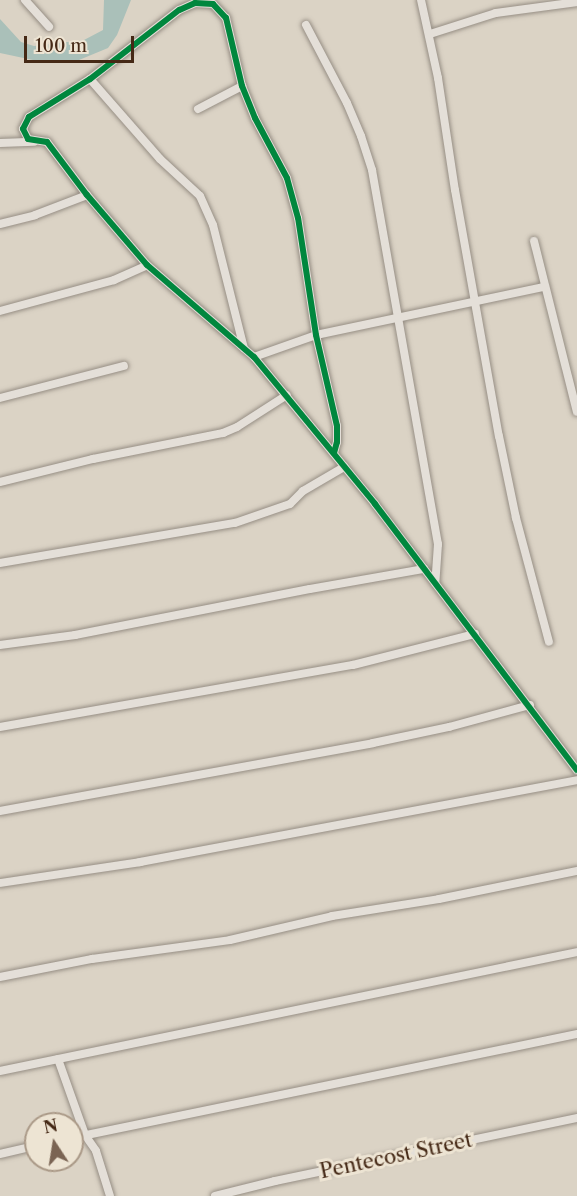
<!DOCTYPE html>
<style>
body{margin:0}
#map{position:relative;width:577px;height:1196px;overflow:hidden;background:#dbd3c5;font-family:"Libre Caslon Text",serif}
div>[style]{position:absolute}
.water>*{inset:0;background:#aac0b9}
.roads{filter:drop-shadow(0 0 2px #968e84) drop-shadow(0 0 2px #968e84)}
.minor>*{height:8px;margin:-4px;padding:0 4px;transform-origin:4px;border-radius:4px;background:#e4dfd8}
.cycleway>*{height:6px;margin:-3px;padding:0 3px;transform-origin:3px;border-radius:3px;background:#00873e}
span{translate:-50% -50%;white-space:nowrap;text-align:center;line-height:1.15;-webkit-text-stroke:6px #ede4d3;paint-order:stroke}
.street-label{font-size:20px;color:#452916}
.north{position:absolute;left:24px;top:1112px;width:60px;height:60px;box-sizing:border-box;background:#ede4d3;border:2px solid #aa9987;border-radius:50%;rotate:348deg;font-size:16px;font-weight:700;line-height:24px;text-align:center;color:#452916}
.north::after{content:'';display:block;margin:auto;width:21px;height:27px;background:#7a6453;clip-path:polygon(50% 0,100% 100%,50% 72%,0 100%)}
.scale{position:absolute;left:24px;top:36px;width:110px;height:27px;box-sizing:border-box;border:3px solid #452916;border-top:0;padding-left:8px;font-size:18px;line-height:21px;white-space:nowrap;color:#452916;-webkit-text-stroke:4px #ede4d3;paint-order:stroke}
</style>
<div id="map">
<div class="water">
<div style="clip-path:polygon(104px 0,131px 0,117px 35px,108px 48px,79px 60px,47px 63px,0 53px,0 19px,21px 42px,34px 46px,84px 40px,103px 30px)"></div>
</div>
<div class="roads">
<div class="minor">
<div style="left:25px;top:0;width:36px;rotate:48deg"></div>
<div style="left:421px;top:0;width:80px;rotate:77.7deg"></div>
<div style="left:438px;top:78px;width:113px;rotate:81.4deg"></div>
<div style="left:455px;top:190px;width:250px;rotate:79.9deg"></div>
<div style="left:499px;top:436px;width:84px;rotate:78.3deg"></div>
<div style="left:516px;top:518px;width:128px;rotate:75.1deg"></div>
<div style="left:306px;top:25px;width:88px;rotate:62.3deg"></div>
<div style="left:347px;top:103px;width:36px;rotate:67deg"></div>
<div style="left:361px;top:136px;width:36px;rotate:72deg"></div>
<div style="left:372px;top:170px;width:380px;rotate:80deg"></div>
<div style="left:438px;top:544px;width:39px;rotate:94deg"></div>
<div style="left:430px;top:34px;width:69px;rotate:-17.7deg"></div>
<div style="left:496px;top:13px;width:82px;rotate:-7.7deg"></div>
<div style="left:90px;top:79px;width:106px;rotate:48.8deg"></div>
<div style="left:160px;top:159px;width:54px;rotate:42.8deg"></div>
<div style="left:200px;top:196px;width:32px;rotate:66deg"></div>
<div style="left:213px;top:225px;width:127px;rotate:75.9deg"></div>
<div style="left:198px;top:109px;width:50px;rotate:-27.6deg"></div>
<div style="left:0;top:143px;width:34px;rotate:-2deg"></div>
<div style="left:0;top:224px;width:36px;rotate:-14deg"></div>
<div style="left:35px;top:215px;width:56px;rotate:-21deg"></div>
<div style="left:534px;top:241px;width:176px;rotate:75.9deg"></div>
<div style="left:0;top:311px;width:118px;rotate:-15.2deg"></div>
<div style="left:114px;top:280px;width:36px;rotate:-24deg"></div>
<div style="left:254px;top:357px;width:66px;rotate:-19.5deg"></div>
<div style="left:316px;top:335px;width:233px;rotate:-11.9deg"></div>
<div style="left:0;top:398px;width:128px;rotate:-14.5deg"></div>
<div style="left:334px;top:453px;width:11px;rotate:-75deg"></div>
<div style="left:337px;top:442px;width:16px;rotate:-90deg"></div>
<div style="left:337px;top:426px;width:93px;rotate:-103deg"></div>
<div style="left:316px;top:335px;width:118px;rotate:-98.7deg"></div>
<div style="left:298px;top:218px;width:41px;rotate:-105.4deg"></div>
<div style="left:287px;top:178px;width:68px;rotate:-118.1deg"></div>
<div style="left:255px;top:118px;width:35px;rotate:-112deg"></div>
<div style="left:242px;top:86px;width:70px;rotate:-103.2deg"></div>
<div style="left:226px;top:18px;width:19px;rotate:-133deg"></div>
<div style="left:213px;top:4px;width:18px;rotate:-177deg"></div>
<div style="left:195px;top:3px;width:17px;rotate:156deg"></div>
<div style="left:179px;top:10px;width:113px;rotate:142.2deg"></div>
<div style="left:90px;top:79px;width:72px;rotate:148.1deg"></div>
<div style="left:29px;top:117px;width:13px;rotate:117deg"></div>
<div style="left:23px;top:129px;width:11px;rotate:63deg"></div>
<div style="left:28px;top:139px;width:19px;rotate:9deg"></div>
<div style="left:47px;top:142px;width:66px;rotate:53deg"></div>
<div style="left:87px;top:195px;width:92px;rotate:49.4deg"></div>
<div style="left:147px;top:265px;width:141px;rotate:40.7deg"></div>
<div style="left:254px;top:357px;width:190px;rotate:50.5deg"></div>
<div style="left:375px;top:504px;width:334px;rotate:52.8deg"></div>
<div style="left:0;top:482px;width:96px;rotate:-13.9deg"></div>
<div style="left:93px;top:459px;width:133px;rotate:-11.3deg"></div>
<div style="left:223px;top:433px;width:15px;rotate:-23deg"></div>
<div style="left:237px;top:427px;width:59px;rotate:-32.6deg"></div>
<div style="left:0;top:563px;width:238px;rotate:-9.7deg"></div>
<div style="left:235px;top:523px;width:58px;rotate:-19.1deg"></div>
<div style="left:290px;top:504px;width:18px;rotate:-45deg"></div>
<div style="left:303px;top:491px;width:48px;rotate:-30.3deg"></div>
<div style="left:0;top:645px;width:76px;rotate:-7.6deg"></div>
<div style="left:75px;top:635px;width:239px;rotate:-11.1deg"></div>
<div style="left:310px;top:589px;width:116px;rotate:-10deg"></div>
<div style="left:0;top:727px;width:358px;rotate:-10deg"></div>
<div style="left:353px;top:665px;width:126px;rotate:-14.3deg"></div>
<div style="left:0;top:811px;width:379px;rotate:-10.3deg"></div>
<div style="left:373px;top:743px;width:78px;rotate:-11.9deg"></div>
<div style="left:449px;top:727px;width:84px;rotate:-15.2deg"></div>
<div style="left:0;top:883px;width:142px;rotate:-8.5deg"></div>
<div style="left:140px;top:862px;width:445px;rotate:-10.6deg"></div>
<div style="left:0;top:977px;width:94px;rotate:-11.1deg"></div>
<div style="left:92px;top:959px;width:139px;rotate:-7.8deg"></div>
<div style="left:230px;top:940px;width:105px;rotate:-13.2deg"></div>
<div style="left:332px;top:916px;width:108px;rotate:-9deg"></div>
<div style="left:439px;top:899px;width:141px;rotate:-11.5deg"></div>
<div style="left:58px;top:1059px;width:81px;rotate:70.4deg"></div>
<div style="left:85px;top:1135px;width:19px;rotate:55deg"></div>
<div style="left:96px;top:1151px;width:47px;rotate:72.7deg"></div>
<div style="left:0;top:1071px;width:589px;rotate:-11.65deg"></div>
<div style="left:72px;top:1138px;width:516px;rotate:-11.64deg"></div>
<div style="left:0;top:1154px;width:37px;rotate:-13deg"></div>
<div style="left:215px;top:1196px;width:62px;rotate:-14deg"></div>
<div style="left:275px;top:1181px;width:309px;rotate:-11.8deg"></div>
</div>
</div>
<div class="cycleway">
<div style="left:334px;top:453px;width:11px;rotate:-75deg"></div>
<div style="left:337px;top:442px;width:16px;rotate:-90deg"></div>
<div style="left:337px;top:426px;width:93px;rotate:-103deg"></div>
<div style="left:316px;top:335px;width:118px;rotate:-98.7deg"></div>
<div style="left:298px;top:218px;width:41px;rotate:-105.4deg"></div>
<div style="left:287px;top:178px;width:68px;rotate:-118.1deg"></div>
<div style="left:255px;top:118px;width:35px;rotate:-112deg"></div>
<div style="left:242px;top:86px;width:70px;rotate:-103.2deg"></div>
<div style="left:226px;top:18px;width:19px;rotate:-133deg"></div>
<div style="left:213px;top:4px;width:18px;rotate:-177deg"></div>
<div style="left:195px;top:3px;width:17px;rotate:156deg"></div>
<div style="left:179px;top:10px;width:113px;rotate:142.2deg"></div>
<div style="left:90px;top:79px;width:72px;rotate:148.1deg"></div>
<div style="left:29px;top:117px;width:13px;rotate:117deg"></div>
<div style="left:23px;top:129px;width:11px;rotate:63deg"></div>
<div style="left:28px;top:139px;width:19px;rotate:9deg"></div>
<div style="left:47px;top:142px;width:66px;rotate:53deg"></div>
<div style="left:87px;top:195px;width:92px;rotate:49.4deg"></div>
<div style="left:147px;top:265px;width:141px;rotate:40.7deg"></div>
<div style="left:254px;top:357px;width:190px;rotate:50.5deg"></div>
<div style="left:375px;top:504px;width:334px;rotate:52.8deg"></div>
</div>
<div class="street-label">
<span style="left:396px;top:1156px;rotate:-12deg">Pentecost Street</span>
</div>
<div class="north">N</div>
<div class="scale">100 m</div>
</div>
